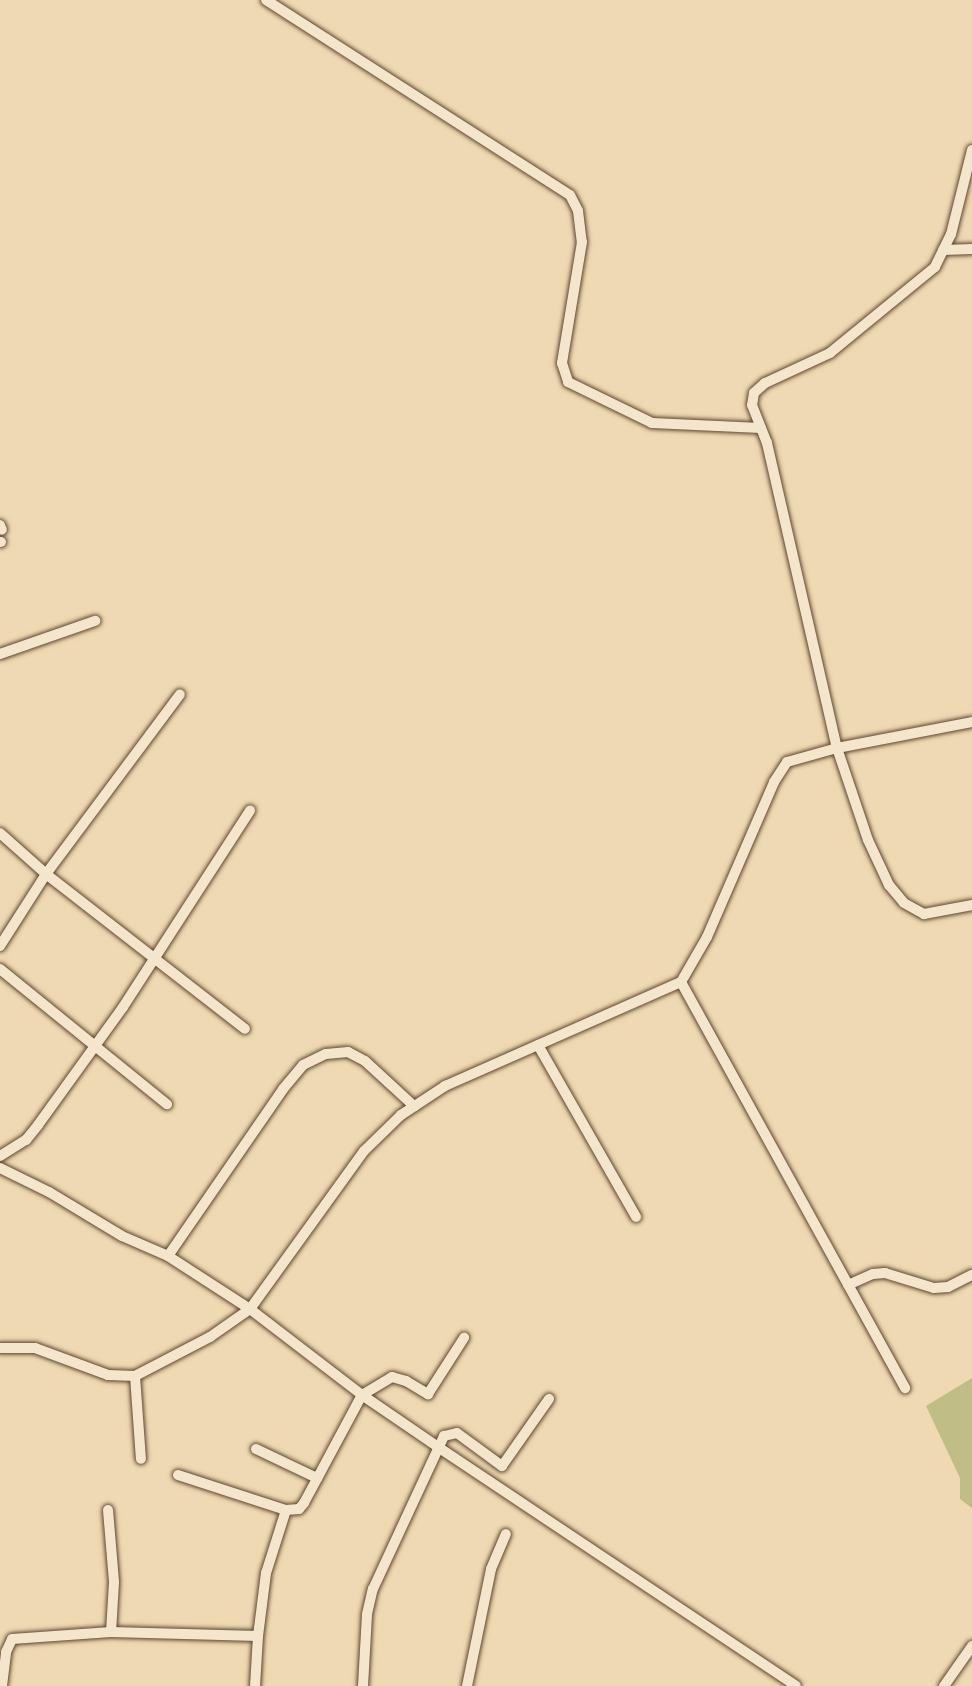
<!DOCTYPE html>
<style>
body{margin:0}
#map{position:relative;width:972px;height:1686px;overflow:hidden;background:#eed9b2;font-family:Cardo,serif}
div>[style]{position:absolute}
.green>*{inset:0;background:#c0bd87}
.roads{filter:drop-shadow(0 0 2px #5f462e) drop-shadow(0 0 2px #5f462e)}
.street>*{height:10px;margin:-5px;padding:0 5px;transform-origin:5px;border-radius:5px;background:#f4e6cd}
span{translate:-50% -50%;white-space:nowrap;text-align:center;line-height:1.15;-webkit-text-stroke:6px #f4e6cd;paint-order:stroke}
</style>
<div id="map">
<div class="green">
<div style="clip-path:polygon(972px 1378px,972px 1508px,960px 1499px,960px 1478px,926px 1406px)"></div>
</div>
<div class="roads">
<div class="street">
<div style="left:266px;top:0;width:361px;rotate:32.7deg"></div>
<div style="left:570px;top:195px;width:18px;rotate:63deg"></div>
<div style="left:578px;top:211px;width:31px;rotate:83deg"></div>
<div style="left:582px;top:242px;width:123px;rotate:99.4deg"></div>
<div style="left:562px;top:363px;width:20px;rotate:72deg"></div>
<div style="left:568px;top:382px;width:93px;rotate:26deg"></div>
<div style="left:652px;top:423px;width:109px;rotate:2.6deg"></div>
<div style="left:972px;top:150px;width:87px;rotate:104deg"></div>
<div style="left:951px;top:234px;width:37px;rotate:116deg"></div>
<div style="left:935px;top:267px;width:136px;rotate:140.7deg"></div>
<div style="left:830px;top:353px;width:72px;rotate:155.2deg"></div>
<div style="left:765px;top:383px;width:15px;rotate:138deg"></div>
<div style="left:754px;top:393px;width:12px;rotate:99deg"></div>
<div style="left:752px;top:405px;width:41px;rotate:68.5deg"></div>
<div style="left:767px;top:443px;width:313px;rotate:77.1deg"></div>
<div style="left:837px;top:748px;width:97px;rotate:71.4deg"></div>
<div style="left:868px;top:840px;width:50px;rotate:65deg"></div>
<div style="left:889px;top:885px;width:23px;rotate:50deg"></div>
<div style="left:904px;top:903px;width:23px;rotate:29deg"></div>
<div style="left:924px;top:914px;width:49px;rotate:-10.6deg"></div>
<div style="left:943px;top:250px;width:29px;rotate:-2deg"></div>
<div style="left:0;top:525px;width:5px;rotate:68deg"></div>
<div style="left:0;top:542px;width:1px"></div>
<div style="left:0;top:654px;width:101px;rotate:-19.2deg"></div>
<div style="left:0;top:833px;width:62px;rotate:41.7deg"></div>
<div style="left:46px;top:874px;width:252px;rotate:37.9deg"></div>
<div style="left:0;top:946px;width:85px;rotate:-57.4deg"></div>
<div style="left:46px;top:874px;width:224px;rotate:-53.3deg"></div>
<div style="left:0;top:969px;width:215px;rotate:39deg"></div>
<div style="left:681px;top:982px;width:464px;rotate:61.1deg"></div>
<div style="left:538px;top:1045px;width:198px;rotate:60.3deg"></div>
<div style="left:0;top:1156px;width:31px;rotate:-32deg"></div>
<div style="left:26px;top:1140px;width:19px;rotate:-51deg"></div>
<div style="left:38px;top:1125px;width:145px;rotate:-54.2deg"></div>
<div style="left:123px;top:1007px;width:234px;rotate:-57.1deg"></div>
<div style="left:0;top:1168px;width:55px;rotate:26.1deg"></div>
<div style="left:49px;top:1192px;width:85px;rotate:31.1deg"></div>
<div style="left:122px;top:1236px;width:50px;rotate:23.5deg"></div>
<div style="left:168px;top:1256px;width:98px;rotate:32.9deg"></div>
<div style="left:250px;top:1309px;width:141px;rotate:37.5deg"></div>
<div style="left:362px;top:1395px;width:92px;rotate:34.4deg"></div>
<div style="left:438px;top:1447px;width:430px;rotate:33.7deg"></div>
<div style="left:168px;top:1256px;width:203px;rotate:-55.4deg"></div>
<div style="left:283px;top:1089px;width:31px;rotate:-50deg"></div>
<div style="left:303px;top:1065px;width:25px;rotate:-26deg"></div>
<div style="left:326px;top:1054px;width:22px;rotate:-5deg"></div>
<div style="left:348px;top:1052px;width:19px;rotate:28deg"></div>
<div style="left:365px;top:1061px;width:67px;rotate:42.6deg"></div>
<div style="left:848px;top:1285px;width:27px;rotate:-24deg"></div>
<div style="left:873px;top:1274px;width:12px;rotate:-5deg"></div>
<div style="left:885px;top:1273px;width:51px;rotate:17deg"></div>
<div style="left:934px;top:1288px;width:14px;rotate:-4deg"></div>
<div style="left:948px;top:1287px;width:27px;rotate:-27deg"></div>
<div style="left:0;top:1348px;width:35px"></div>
<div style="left:35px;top:1348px;width:78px;rotate:20.3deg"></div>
<div style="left:108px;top:1375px;width:27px;rotate:2deg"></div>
<div style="left:135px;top:1376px;width:85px;rotate:-27.5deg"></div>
<div style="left:210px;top:1337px;width:49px;rotate:-35deg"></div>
<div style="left:250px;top:1309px;width:195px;rotate:-54.2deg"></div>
<div style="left:364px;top:1151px;width:52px;rotate:-44.2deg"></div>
<div style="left:401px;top:1115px;width:53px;rotate:-33.4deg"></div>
<div style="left:445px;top:1086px;width:258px;rotate:-23.8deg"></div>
<div style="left:681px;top:982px;width:52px;rotate:-60deg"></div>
<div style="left:707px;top:937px;width:169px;rotate:-66.6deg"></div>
<div style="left:774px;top:782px;width:24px;rotate:-57deg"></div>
<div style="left:787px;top:762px;width:52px;rotate:-15.6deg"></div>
<div style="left:837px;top:748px;width:137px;rotate:-10.9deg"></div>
<div style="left:135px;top:1376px;width:83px;rotate:85.9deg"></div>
<div style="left:256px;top:1449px;width:68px;rotate:25.4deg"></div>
<div style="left:178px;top:1475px;width:114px;rotate:18deg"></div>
<div style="left:286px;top:1510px;width:66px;rotate:107.6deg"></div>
<div style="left:266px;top:1573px;width:64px;rotate:97.2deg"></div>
<div style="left:108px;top:1510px;width:72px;rotate:85.2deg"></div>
<div style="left:114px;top:1582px;width:50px;rotate:93.4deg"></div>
<div style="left:286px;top:1510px;width:13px;rotate:-4deg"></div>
<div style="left:299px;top:1509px;width:8px;rotate:-50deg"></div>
<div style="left:304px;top:1503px;width:123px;rotate:-61.8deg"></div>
<div style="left:362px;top:1395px;width:35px;rotate:-31deg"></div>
<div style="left:392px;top:1377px;width:15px;rotate:16deg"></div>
<div style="left:406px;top:1381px;width:26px;rotate:31deg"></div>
<div style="left:428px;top:1394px;width:67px;rotate:-57.3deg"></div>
<div style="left:2px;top:1686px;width:34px;rotate:-83deg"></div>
<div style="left:6px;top:1652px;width:14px;rotate:-65deg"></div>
<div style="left:12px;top:1639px;width:99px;rotate:-4deg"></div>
<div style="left:111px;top:1632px;width:147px;rotate:1.6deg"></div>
<div style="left:258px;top:1636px;width:50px;rotate:93.4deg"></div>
<div style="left:363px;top:1686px;width:72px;rotate:-86.8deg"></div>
<div style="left:367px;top:1614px;width:26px;rotate:-77deg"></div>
<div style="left:373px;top:1589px;width:169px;rotate:-65.1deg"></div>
<div style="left:444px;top:1436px;width:13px;rotate:-13deg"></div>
<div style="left:457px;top:1433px;width:56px;rotate:36.3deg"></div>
<div style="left:502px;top:1466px;width:82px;rotate:-55deg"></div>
<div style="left:467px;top:1686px;width:119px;rotate:-78.4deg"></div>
<div style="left:491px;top:1569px;width:38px;rotate:-67deg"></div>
<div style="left:944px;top:1686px;width:49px;rotate:-55deg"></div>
</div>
</div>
</div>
